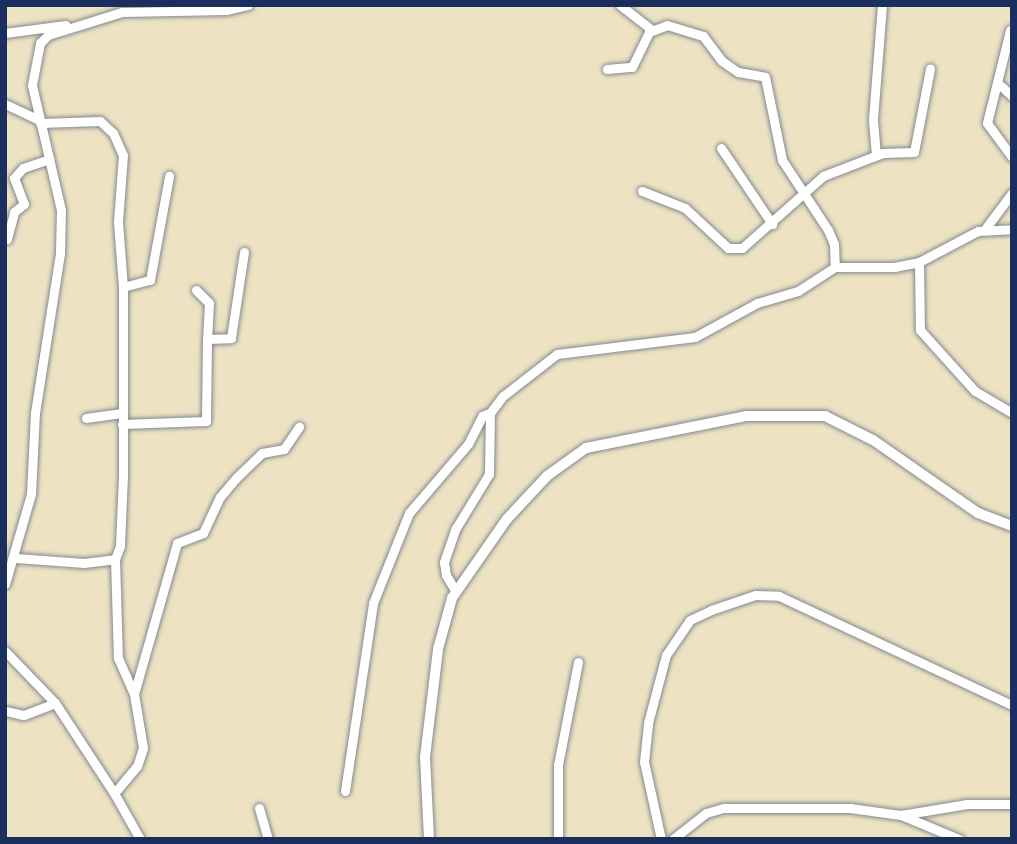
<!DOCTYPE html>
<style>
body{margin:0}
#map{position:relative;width:1017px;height:844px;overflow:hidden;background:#ede3c3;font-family:Kalam,sans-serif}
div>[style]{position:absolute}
.roads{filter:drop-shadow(0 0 2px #848990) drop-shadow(0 0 2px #848990)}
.minor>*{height:9px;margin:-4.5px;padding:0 4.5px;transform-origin:4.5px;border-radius:4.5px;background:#fff}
.major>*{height:10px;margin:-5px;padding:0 5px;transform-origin:5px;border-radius:5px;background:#fff}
span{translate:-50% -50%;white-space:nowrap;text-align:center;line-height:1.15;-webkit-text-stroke:5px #fbf7ec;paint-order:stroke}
.frame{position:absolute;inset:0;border:7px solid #1b2f5e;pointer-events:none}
</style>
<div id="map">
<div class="roads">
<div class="minor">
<div style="left:620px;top:5px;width:39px;rotate:38deg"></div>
<div style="left:1010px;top:30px;width:96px;rotate:103.9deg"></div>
<div style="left:987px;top:123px;width:42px;rotate:53.7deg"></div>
<div style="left:5px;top:33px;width:61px;rotate:-7.6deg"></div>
<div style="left:607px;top:69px;width:25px;rotate:-5deg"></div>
<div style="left:632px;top:67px;width:39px;rotate:-64deg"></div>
<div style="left:649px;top:32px;width:19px;rotate:-21deg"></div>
<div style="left:667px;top:25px;width:38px;rotate:17deg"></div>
<div style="left:703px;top:36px;width:31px;rotate:53deg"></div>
<div style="left:722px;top:61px;width:19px;rotate:35deg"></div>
<div style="left:738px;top:72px;width:27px;rotate:10deg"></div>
<div style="left:765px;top:77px;width:85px;rotate:78.4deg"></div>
<div style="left:782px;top:160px;width:84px;rotate:56.7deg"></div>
<div style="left:828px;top:230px;width:15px;rotate:67deg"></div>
<div style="left:834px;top:244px;width:23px;rotate:88deg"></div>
<div style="left:1000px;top:85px;width:16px;rotate:43deg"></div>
<div style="left:5px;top:104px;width:38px;rotate:25deg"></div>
<div style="left:40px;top:123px;width:60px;rotate:-1.9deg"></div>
<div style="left:100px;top:121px;width:18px;rotate:43deg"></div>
<div style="left:113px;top:133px;width:24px;rotate:66deg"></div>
<div style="left:123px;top:155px;width:67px;rotate:94.3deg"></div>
<div style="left:118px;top:222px;width:65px;rotate:85.6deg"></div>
<div style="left:123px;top:287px;width:189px;rotate:90deg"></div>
<div style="left:123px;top:476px;width:70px;rotate:92.5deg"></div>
<div style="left:120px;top:546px;width:14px;rotate:111deg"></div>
<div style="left:721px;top:148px;width:92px;rotate:56.1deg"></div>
<div style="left:876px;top:155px;width:36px;rotate:-95deg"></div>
<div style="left:873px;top:119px;width:114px;rotate:-85.5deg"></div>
<div style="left:642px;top:191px;width:46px;rotate:21.6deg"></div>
<div style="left:685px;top:208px;width:59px;rotate:42.9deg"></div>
<div style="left:728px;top:248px;width:14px"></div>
<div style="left:742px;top:248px;width:108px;rotate:-41.6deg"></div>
<div style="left:823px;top:176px;width:64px;rotate:-21deg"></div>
<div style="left:883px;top:153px;width:31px;rotate:-2deg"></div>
<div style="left:914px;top:152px;width:85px;rotate:-79.1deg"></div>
<div style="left:985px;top:229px;width:45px;rotate:-53.1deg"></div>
<div style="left:7px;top:239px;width:28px;rotate:-75deg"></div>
<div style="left:14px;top:212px;width:13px;rotate:-39deg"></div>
<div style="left:24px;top:204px;width:28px;rotate:-111deg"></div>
<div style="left:14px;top:178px;width:13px;rotate:-48deg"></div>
<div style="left:23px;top:168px;width:28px;rotate:-19deg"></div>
<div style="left:919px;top:262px;width:67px;rotate:-27.7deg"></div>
<div style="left:978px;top:231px;width:34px;rotate:-3deg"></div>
<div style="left:123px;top:287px;width:28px;rotate:-15deg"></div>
<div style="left:150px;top:280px;width:106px;rotate:-79.6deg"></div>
<div style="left:196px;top:290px;width:18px;rotate:45deg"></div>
<div style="left:209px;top:303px;width:36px;rotate:93deg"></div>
<div style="left:86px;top:418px;width:36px;rotate:-8deg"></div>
<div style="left:122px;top:424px;width:84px;rotate:-2deg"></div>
<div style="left:206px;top:421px;width:82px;rotate:-89.3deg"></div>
<div style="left:207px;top:339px;width:24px;rotate:-2deg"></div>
<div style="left:231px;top:338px;width:87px;rotate:-81.4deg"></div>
<div style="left:16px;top:558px;width:68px;rotate:4.2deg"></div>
<div style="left:84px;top:563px;width:31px;rotate:-7deg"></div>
<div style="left:115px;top:559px;width:99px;rotate:88.3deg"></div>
<div style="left:118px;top:658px;width:39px;rotate:66deg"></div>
<div style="left:134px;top:694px;width:55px;rotate:80.5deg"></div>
<div style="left:143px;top:748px;width:19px;rotate:108deg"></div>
<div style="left:137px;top:766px;width:35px;rotate:130deg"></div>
<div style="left:114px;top:793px;width:108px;rotate:-123.2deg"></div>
<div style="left:5px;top:584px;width:94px;rotate:-73.9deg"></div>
<div style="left:31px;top:494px;width:81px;rotate:-87.2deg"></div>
<div style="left:35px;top:413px;width:162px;rotate:-81.1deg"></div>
<div style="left:60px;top:253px;width:43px;rotate:-88.7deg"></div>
<div style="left:61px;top:210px;width:128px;rotate:-103.1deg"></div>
<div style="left:32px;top:85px;width:43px;rotate:-79.2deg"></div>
<div style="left:40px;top:43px;width:11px;rotate:-45deg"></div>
<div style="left:48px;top:35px;width:77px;rotate:-17.3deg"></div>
<div style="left:122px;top:12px;width:104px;rotate:-1.1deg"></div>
<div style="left:226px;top:10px;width:23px;rotate:-13deg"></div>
<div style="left:455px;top:590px;width:17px;rotate:-121deg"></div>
<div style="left:446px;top:575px;width:13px;rotate:-99deg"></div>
<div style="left:444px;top:562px;width:36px;rotate:-71deg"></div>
<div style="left:456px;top:528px;width:63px;rotate:-58.6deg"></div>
<div style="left:489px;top:474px;width:61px;rotate:-89.1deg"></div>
<div style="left:490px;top:413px;width:21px;rotate:-53deg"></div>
<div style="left:503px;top:396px;width:68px;rotate:-37.9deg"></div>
<div style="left:557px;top:354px;width:139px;rotate:-7deg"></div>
<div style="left:695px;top:337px;width:71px;rotate:-28.7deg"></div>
<div style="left:757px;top:303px;width:43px;rotate:-16.3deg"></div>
<div style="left:798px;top:291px;width:44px;rotate:-33deg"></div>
<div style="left:835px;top:267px;width:59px"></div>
<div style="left:894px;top:267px;width:25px;rotate:-11deg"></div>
<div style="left:919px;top:262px;width:68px;rotate:89.2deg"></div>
<div style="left:920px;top:330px;width:82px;rotate:48deg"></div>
<div style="left:975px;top:391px;width:43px;rotate:30.7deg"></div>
<div style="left:5px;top:651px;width:72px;rotate:46.1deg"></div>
<div style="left:55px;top:703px;width:34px;rotate:159deg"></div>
<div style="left:23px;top:715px;width:18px;rotate:-167deg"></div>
<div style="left:134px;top:694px;width:157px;rotate:-74.1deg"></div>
<div style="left:177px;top:543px;width:28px;rotate:-21deg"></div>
<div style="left:203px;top:533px;width:40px;rotate:-65deg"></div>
<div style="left:220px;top:497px;width:25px;rotate:-50deg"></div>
<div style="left:236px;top:478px;width:36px;rotate:-44deg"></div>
<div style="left:262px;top:453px;width:22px;rotate:-10deg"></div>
<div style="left:284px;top:449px;width:27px;rotate:-56deg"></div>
<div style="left:345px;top:791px;width:190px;rotate:-81.5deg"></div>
<div style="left:373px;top:603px;width:97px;rotate:-68.2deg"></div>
<div style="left:409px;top:513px;width:91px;rotate:-49.5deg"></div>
<div style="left:468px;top:444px;width:31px;rotate:-63deg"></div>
<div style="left:482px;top:416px;width:9px;rotate:-21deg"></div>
<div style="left:114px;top:793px;width:53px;rotate:60.5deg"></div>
<div style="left:259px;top:808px;width:32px;rotate:74deg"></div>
<div style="left:901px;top:815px;width:63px;rotate:22.5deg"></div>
<div style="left:558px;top:839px;width:74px;rotate:-90deg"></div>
<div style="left:558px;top:765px;width:105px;rotate:-79deg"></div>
<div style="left:661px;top:839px;width:79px;rotate:-102.4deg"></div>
<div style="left:644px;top:762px;width:39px;rotate:-84deg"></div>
<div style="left:648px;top:723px;width:70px;rotate:-75.2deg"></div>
<div style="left:666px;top:655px;width:42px;rotate:-55.6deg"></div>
<div style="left:690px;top:620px;width:23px;rotate:-25deg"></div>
<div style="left:711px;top:610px;width:46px;rotate:-18.8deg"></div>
<div style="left:755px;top:595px;width:24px;rotate:2deg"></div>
<div style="left:779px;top:596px;width:257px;rotate:25.1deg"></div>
<div style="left:673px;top:839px;width:42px;rotate:-38.2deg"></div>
<div style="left:706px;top:813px;width:19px;rotate:-16deg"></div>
<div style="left:724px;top:808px;width:126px"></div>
<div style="left:850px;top:808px;width:51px;rotate:7.8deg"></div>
<div style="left:901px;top:815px;width:67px;rotate:-9.5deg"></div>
<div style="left:967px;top:804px;width:45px"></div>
</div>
<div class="major">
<div style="left:429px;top:839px;width:82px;rotate:-92.8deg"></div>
<div style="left:425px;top:757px;width:109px;rotate:-83.1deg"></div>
<div style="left:438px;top:649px;width:53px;rotate:-74.6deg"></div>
<div style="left:452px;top:598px;width:96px;rotate:-55.2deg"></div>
<div style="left:507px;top:519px;width:59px;rotate:-47.1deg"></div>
<div style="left:547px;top:476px;width:48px;rotate:-35.7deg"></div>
<div style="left:586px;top:448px;width:163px;rotate:-11.3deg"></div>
<div style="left:746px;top:416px;width:79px"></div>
<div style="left:825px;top:416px;width:54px;rotate:26.6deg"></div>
<div style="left:873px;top:440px;width:128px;rotate:34.8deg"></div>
<div style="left:978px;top:513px;width:36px;rotate:21deg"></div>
</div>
</div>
<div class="frame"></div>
</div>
